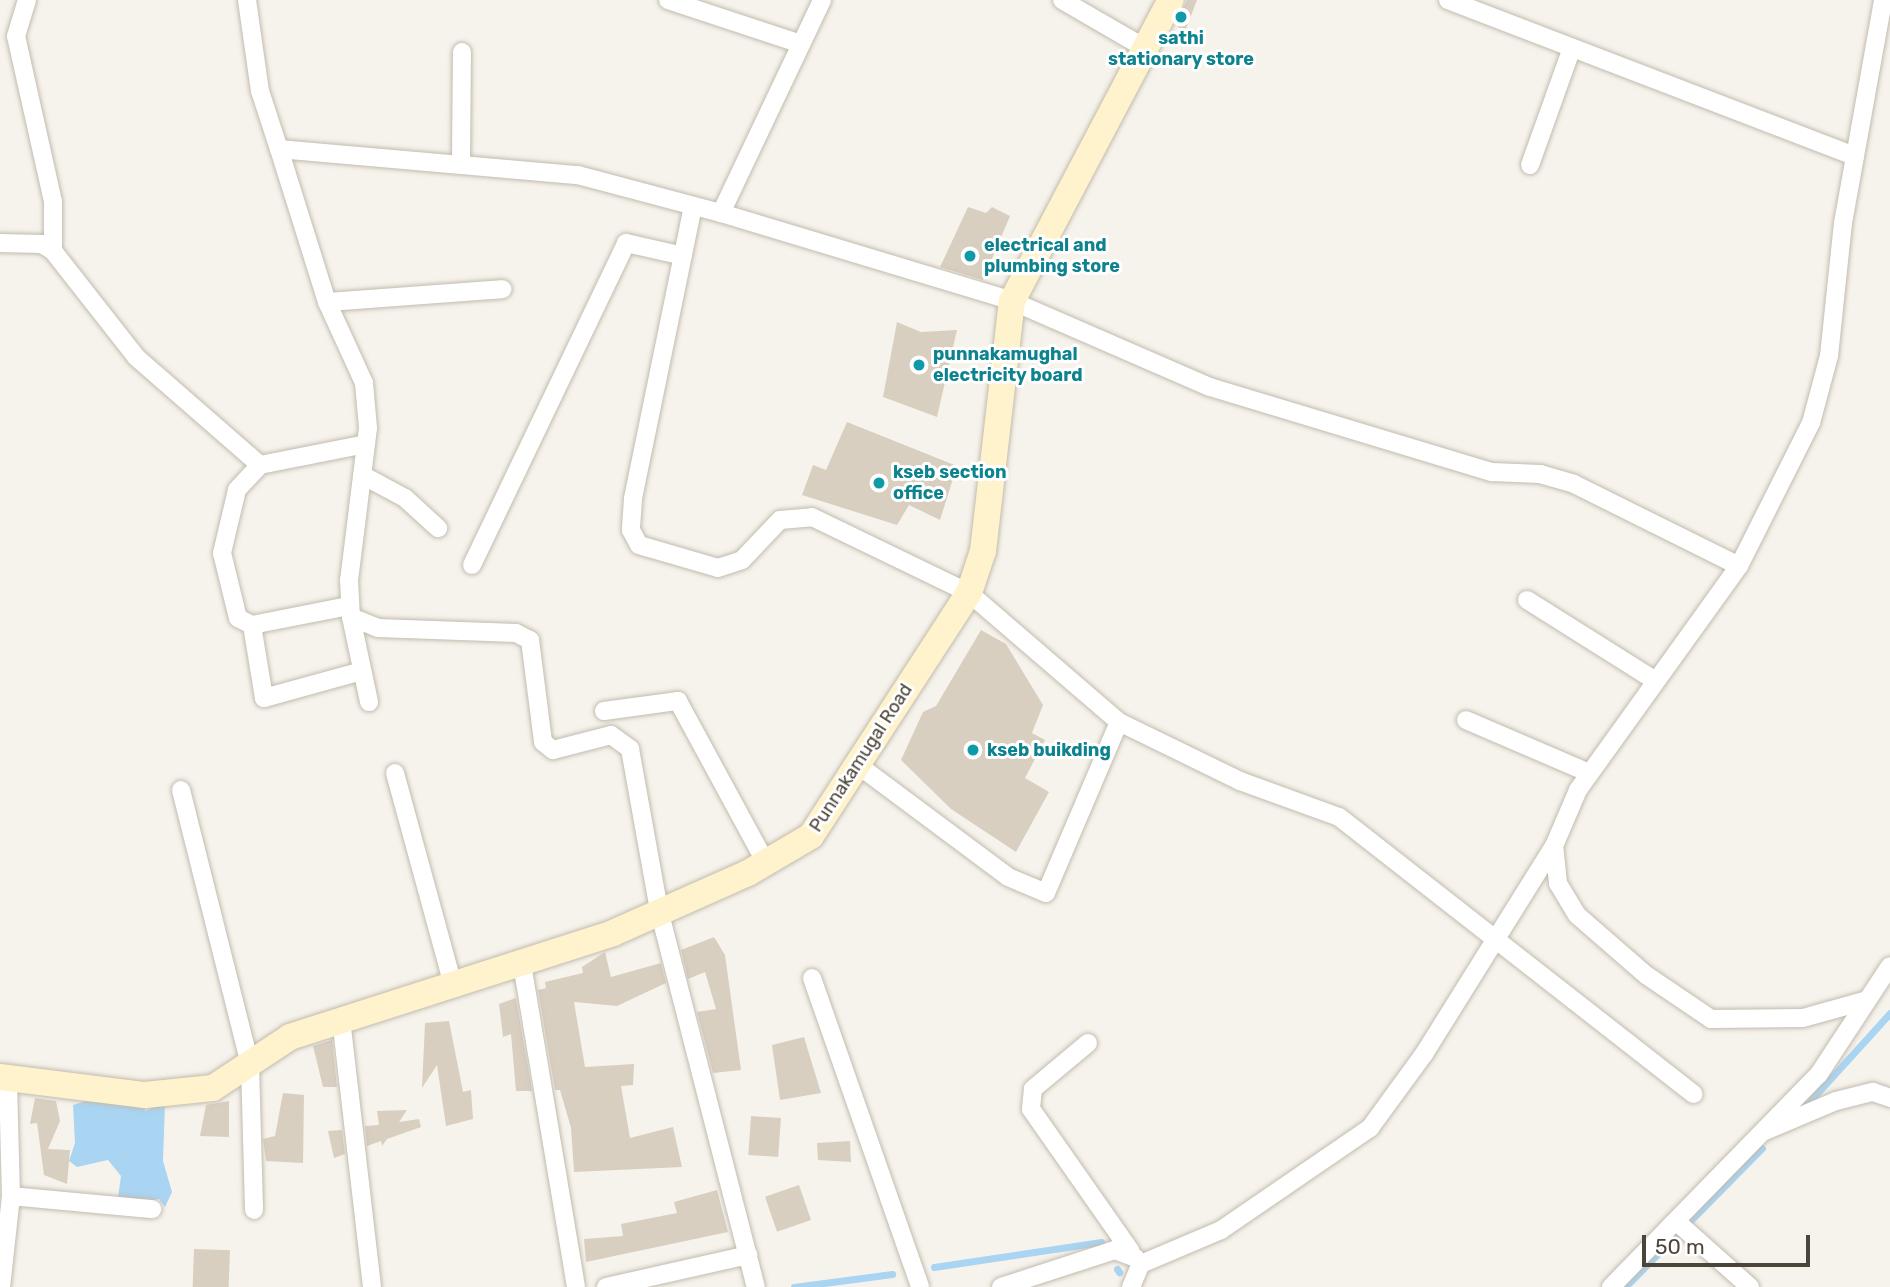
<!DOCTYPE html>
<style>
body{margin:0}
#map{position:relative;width:1890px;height:1287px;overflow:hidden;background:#f6f3ec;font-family:Rubik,sans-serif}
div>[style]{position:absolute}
.water>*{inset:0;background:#a9d4f2}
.stream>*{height:7px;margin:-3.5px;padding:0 3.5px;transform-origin:3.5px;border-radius:3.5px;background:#a9d4f2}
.building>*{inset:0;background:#d8cfc1;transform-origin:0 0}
.roads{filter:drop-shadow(0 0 2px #c2bbae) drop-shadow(0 0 2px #c2bbae)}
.street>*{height:18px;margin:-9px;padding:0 9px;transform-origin:9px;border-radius:9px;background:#fff}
.secondary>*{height:26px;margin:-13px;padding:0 13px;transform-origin:13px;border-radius:13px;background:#fff3cd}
.dots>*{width:19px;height:19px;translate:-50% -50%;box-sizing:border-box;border:4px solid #fff;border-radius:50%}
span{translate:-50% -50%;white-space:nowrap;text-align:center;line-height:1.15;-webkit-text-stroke:6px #fff;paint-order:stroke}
.culture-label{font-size:18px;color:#0d838f;font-weight:700}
.left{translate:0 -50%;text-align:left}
.street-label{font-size:18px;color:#4b4439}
.scale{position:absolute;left:1642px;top:1235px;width:168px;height:32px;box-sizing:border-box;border:4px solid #4b4439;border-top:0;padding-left:9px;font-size:21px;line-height:24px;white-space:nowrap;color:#4b4439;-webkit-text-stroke:5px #fff;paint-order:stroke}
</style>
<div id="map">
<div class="water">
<div style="clip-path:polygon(106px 1095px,143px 1099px,145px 1111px,165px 1102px,163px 1161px,172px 1192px,165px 1207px,159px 1199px,126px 1204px,118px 1198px,121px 1176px,108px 1160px,77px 1167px,69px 1161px,75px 1143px,73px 1105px)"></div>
</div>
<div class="stream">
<div style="left:1802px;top:1110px;width:131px;rotate:-47.8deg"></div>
<div style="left:934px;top:1267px;width:169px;rotate:-8.5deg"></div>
<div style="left:1117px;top:1269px;width:4px;rotate:56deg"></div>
<div style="left:794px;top:1287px;width:99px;rotate:-7.6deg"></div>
<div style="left:1625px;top:1287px;width:195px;rotate:-45.4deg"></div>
</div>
<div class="building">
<div style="clip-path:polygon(1187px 0,1197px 0,1184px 34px,1176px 24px)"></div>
<div style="clip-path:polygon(968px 207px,986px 213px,992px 207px,1010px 216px,983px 280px,940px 267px)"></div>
<div style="clip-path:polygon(897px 322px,921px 332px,957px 330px,937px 417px,883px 397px)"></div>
<div style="clip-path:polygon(847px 422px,957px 466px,940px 520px,909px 505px,897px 525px,802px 495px,813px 465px,826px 470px)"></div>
<div style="clip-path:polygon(981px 630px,1006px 644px,1043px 705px,1032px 733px,1045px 740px,1025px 778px,1049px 792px,1016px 852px,951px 809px,901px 760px,923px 712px,936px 706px)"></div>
<div style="clip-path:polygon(714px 937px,725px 955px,741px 1070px,713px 1073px,697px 1012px,716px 1009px,705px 972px,688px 979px,681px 950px)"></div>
<div style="clip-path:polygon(605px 952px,611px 977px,661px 963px,666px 983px,617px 1006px,574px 1002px,585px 1067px,634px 1064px,633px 1085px,621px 1086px,630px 1138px,673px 1127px,682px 1167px,574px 1172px,571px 1128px,560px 1090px,555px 1090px,538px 990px,546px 988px,545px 982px,583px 973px,582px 967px)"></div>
<div style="clip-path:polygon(516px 998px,532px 1091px,516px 1091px,511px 1034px,503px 1037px,499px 1004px)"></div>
<div style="clip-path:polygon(449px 1021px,463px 1092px,471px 1090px,473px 1119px,446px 1126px,437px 1065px,422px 1088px,425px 1023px)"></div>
<div style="clip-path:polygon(804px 1037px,821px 1093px,780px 1100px,772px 1045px)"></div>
<div style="clip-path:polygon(332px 1040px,337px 1087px,323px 1087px,313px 1046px)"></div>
<div style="clip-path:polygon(283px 1093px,304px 1095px,303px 1163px,266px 1161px,263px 1139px,275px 1136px)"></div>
<div style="clip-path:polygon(35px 1098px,56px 1101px,60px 1121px,48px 1149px,70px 1150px,67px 1184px,44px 1175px,37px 1123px,30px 1124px)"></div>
<div style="clip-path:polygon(229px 1101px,229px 1137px,200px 1136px,206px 1105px)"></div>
<div style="clip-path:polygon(407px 1110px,399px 1122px,419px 1119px,421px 1127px,387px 1139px,382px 1146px,381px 1141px,367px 1146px,365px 1126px,379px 1125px,377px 1111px)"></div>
<div style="left:751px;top:1116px;width:30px;height:39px;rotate:4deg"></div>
<div style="clip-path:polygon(342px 1130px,345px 1154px,334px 1158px,328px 1131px)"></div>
<div style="clip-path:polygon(850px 1141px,851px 1162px,818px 1160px,817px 1143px)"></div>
<div style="left:799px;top:1185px;width:37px;height:36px;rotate:71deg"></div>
<div style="clip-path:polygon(717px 1190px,728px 1232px,586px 1262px,584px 1239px,623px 1236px,621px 1224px,677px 1213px,674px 1202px)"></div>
<div style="left:194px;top:1249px;width:36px;height:38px;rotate:2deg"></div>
</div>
<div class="roads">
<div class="street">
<div style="left:27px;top:0;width:38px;rotate:107deg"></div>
<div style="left:16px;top:36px;width:170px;rotate:77.4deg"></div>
<div style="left:53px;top:202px;width:49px;rotate:90deg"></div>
<div style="left:247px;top:0;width:92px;rotate:81.9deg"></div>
<div style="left:260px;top:91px;width:61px;rotate:71.9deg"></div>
<div style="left:279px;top:149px;width:300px;rotate:5deg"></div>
<div style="left:578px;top:175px;width:148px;rotate:14.9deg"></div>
<div style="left:721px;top:213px;width:304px;rotate:16.8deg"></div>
<div style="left:1012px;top:301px;width:216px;rotate:23.5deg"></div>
<div style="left:1210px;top:387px;width:295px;rotate:16.8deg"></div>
<div style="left:1492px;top:472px;width:48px;rotate:2.4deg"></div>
<div style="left:1540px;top:474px;width:35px;rotate:16deg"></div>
<div style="left:1574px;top:484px;width:184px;rotate:26.4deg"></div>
<div style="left:668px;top:0;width:140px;rotate:18.3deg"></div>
<div style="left:1062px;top:0;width:94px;rotate:30.1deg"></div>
<div style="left:1448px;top:0;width:436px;rotate:21deg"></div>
<div style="left:279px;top:149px;width:160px;rotate:72.6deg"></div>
<div style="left:327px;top:302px;width:89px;rotate:65.4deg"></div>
<div style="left:364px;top:383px;width:45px;rotate:84.9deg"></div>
<div style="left:368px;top:428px;width:153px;rotate:97.1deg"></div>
<div style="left:349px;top:580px;width:37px;rotate:87deg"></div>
<div style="left:351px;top:617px;width:29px;rotate:22deg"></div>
<div style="left:378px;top:628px;width:138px;rotate:2.1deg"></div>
<div style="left:516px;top:633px;width:16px;rotate:27deg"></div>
<div style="left:530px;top:640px;width:103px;rotate:82.7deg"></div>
<div style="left:543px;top:742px;width:13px;rotate:39deg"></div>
<div style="left:553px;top:750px;width:60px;rotate:-14.5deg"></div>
<div style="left:611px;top:735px;width:24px;rotate:36deg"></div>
<div style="left:630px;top:749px;width:164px;rotate:79.8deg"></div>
<div style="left:659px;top:910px;width:389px;rotate:75.6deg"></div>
<div style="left:461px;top:161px;width:109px;rotate:-89.5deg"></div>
<div style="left:1530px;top:165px;width:124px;rotate:-70.3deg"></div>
<div style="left:693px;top:206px;width:299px;rotate:101.6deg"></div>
<div style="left:633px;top:499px;width:31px;rotate:94deg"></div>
<div style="left:631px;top:530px;width:17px;rotate:62deg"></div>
<div style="left:639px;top:545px;width:82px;rotate:16.2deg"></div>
<div style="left:718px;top:568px;width:25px;rotate:-18deg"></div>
<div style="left:742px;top:560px;width:55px;rotate:-46.5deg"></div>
<div style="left:780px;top:520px;width:32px;rotate:-5deg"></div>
<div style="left:812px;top:517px;width:174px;rotate:25.8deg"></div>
<div style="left:969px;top:593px;width:198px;rotate:40.7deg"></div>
<div style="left:1119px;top:722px;width:135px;rotate:26deg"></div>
<div style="left:1240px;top:781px;width:105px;rotate:20deg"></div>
<div style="left:1339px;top:817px;width:450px;rotate:38deg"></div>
<div style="left:721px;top:213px;width:236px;rotate:-64.6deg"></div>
<div style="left:0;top:243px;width:42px;rotate:1.4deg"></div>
<div style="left:42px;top:244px;width:13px;rotate:32deg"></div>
<div style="left:53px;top:251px;width:135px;rotate:51.9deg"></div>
<div style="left:136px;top:357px;width:164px;rotate:41.1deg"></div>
<div style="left:260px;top:465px;width:34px;rotate:133deg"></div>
<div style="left:237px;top:490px;width:65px;rotate:103.4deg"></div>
<div style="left:222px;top:553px;width:67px;rotate:76.2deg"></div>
<div style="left:238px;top:618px;width:16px;rotate:27deg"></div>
<div style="left:252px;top:625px;width:99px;rotate:-11.1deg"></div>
<div style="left:327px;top:302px;width:176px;rotate:-4.2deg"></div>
<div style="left:260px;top:465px;width:108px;rotate:-11.2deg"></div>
<div style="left:362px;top:475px;width:49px;rotate:28.1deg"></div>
<div style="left:405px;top:498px;width:45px;rotate:42.3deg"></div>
<div style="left:472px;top:565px;width:357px;rotate:-64.4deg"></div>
<div style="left:626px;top:243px;width:58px;rotate:12.8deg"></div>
<div style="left:1527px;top:600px;width:150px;rotate:32.2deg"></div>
<div style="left:351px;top:617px;width:87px;rotate:78deg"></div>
<div style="left:252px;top:625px;width:74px;rotate:80.7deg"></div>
<div style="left:264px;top:698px;width:102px;rotate:-15.4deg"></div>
<div style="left:604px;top:711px;width:75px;rotate:-7.7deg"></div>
<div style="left:678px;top:701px;width:184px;rotate:61.5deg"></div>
<div style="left:1466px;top:720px;width:134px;rotate:23.3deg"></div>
<div style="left:858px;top:765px;width:187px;rotate:36.7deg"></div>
<div style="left:1008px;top:877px;width:41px;rotate:22.8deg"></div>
<div style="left:1046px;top:893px;width:186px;rotate:-66.9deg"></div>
<div style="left:395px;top:773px;width:220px;rotate:74.7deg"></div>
<div style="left:181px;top:790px;width:284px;rotate:75.9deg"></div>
<div style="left:250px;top:1065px;width:145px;rotate:88.4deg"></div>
<div style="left:522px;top:964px;width:327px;rotate:80.5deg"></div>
<div style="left:812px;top:978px;width:327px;rotate:70.7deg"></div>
<div style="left:1864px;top:1001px;width:63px;rotate:164.4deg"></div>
<div style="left:1803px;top:1018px;width:92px;rotate:179.4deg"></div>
<div style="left:1711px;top:1019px;width:78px;rotate:-145.9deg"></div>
<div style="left:1646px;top:975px;width:91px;rotate:-139deg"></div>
<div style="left:1577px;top:915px;width:37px;rotate:-121deg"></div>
<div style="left:1558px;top:883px;width:37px;rotate:-96deg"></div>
<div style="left:1554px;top:846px;width:61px;rotate:-66.8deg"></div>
<div style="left:1578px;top:790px;width:276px;rotate:-54.3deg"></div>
<div style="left:1739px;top:566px;width:160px;rotate:-63.3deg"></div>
<div style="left:1811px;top:423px;width:69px;rotate:-75deg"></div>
<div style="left:1829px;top:356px;width:134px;rotate:-84deg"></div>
<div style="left:1843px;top:223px;width:227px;rotate:-79.8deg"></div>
<div style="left:341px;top:1019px;width:270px;rotate:83.4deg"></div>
<div style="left:1088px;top:1043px;width:72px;rotate:140.1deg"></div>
<div style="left:1033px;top:1089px;width:20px;rotate:96deg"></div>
<div style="left:1031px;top:1109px;width:174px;rotate:55deg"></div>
<div style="left:1765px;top:1131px;width:77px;rotate:-22.9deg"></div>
<div style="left:1836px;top:1101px;width:38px;rotate:-14deg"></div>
<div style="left:1873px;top:1092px;width:18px;rotate:19deg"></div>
<div style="left:11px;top:1196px;width:142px;rotate:5.3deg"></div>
<div style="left:1677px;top:1222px;width:98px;rotate:41.7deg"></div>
<div style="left:1px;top:1287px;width:92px;rotate:-83.7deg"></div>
<div style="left:11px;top:1196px;width:118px;rotate:-91.5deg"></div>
<div style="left:606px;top:1287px;width:146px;rotate:-12.7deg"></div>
<div style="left:1001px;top:1287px;width:120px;rotate:-18deg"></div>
<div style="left:1115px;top:1250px;width:22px;rotate:21deg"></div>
<div style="left:1131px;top:1287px;width:25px;rotate:-67deg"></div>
<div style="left:1141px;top:1264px;width:87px;rotate:-23deg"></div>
<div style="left:1221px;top:1230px;width:181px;rotate:-34.4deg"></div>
<div style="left:1370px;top:1128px;width:92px;rotate:-53.9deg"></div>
<div style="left:1424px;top:1054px;width:245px;rotate:-58deg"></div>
<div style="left:1611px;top:1287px;width:298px;rotate:-45.7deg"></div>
<div style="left:1819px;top:1074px;width:129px;rotate:-56.7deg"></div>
</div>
<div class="secondary">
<div style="left:0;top:1077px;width:146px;rotate:7.1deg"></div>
<div style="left:145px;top:1095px;width:68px;rotate:-5.9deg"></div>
<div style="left:213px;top:1088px;width:92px;rotate:-33.5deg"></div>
<div style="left:290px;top:1037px;width:339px;rotate:-17.8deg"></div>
<div style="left:613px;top:933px;width:148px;rotate:-24deg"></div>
<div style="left:748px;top:873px;width:73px;rotate:-30.4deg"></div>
<div style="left:811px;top:836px;width:290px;rotate:-57deg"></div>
<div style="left:969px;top:593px;width:44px;rotate:-71.6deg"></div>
<div style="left:983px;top:551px;width:252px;rotate:-83.4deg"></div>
<div style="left:1012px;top:301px;width:340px;rotate:-62.2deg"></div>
</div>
</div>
<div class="dots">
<div style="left:1181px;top:17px;background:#0f9aa8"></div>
<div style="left:970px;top:256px;background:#0f9aa8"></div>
<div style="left:919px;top:365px;background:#0f9aa8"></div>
<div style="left:879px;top:483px;background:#0f9aa8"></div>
<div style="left:973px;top:750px;background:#0f9aa8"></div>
</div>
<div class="culture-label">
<span style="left:1181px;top:49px">sathi<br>stationary store</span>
<span class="left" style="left:984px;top:256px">electrical and<br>plumbing store</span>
<span class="left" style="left:933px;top:365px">punnakamughal<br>electricity board</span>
<span class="left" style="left:893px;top:483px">kseb section<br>office</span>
<span class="left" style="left:987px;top:750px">kseb buikding</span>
</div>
<div class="street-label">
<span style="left:861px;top:758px;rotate:-57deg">Punnakamugal Road</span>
</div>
<div class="scale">50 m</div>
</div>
